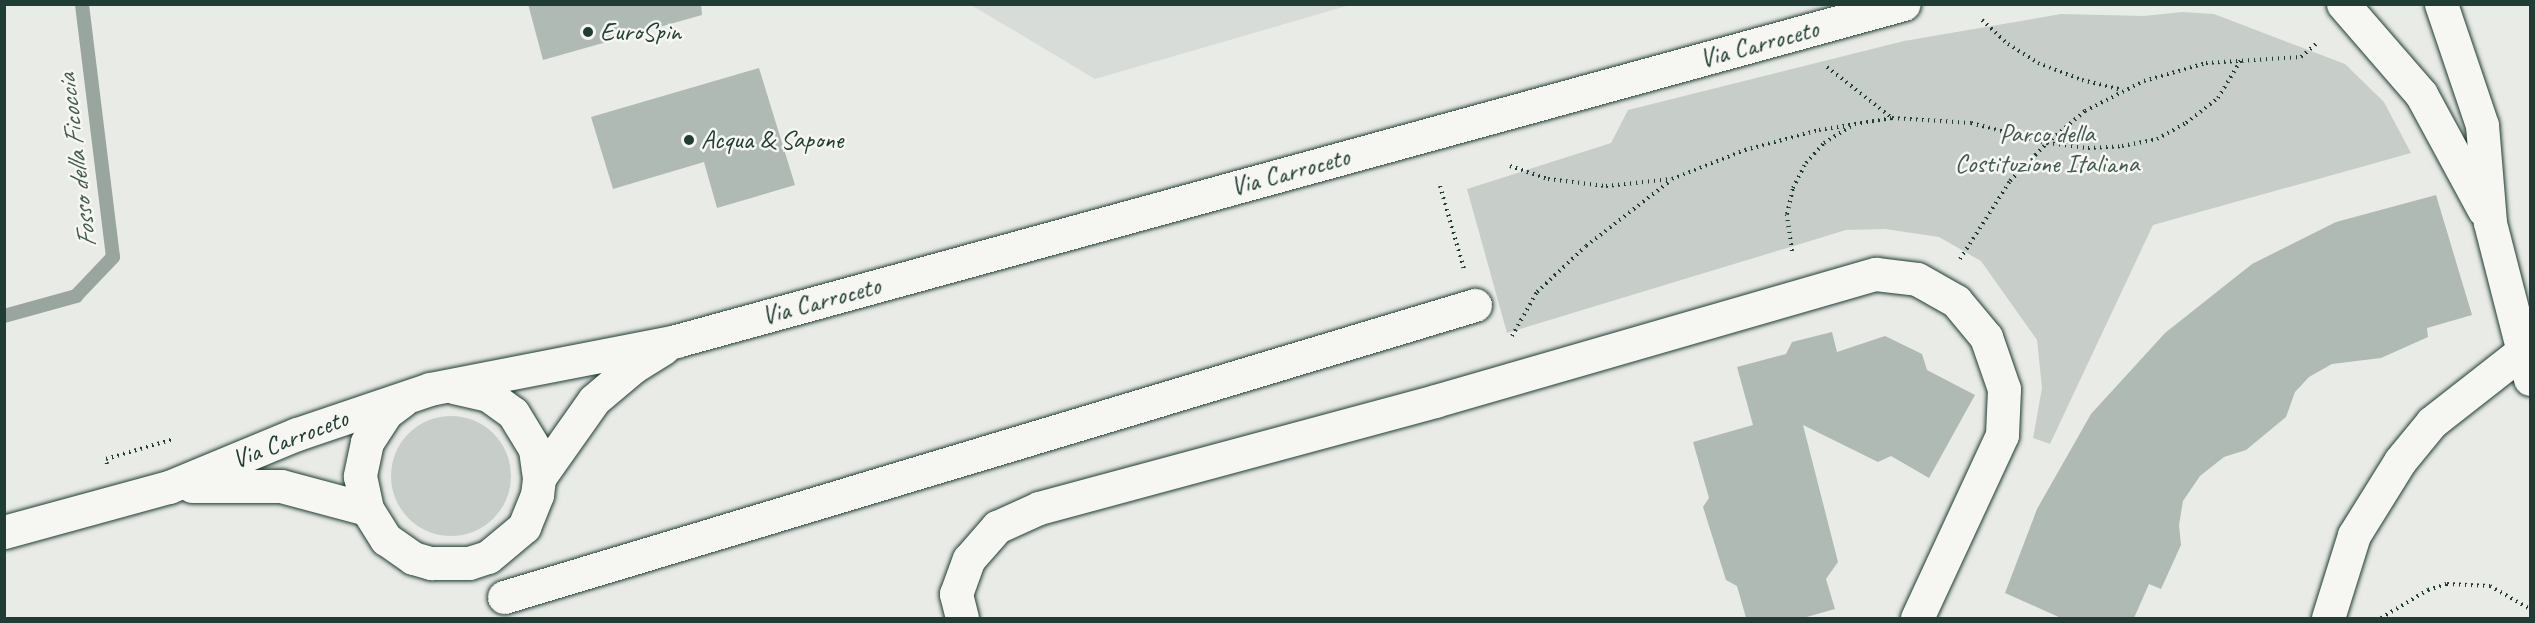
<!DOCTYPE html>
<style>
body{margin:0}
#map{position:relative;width:2535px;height:623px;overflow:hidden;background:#e9ebe7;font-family:Caveat,sans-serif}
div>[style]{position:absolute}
.built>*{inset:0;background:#d8dcd8}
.green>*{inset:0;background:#c7cec9}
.round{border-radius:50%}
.stream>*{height:14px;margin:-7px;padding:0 7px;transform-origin:7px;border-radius:7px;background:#99a6a0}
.building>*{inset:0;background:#b0bab5}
.path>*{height:4px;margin-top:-2px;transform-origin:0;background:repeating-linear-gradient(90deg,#1f3d34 0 1.5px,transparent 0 6px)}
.roads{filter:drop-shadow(0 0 2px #1f3d34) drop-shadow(0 0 2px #1f3d34)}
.minor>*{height:33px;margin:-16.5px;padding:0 16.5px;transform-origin:16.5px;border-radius:16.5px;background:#f6f6f2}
.dots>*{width:16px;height:16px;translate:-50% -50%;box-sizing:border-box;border:3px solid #f6f6f2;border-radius:50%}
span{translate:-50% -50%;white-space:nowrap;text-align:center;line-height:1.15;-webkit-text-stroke:5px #f6f6f2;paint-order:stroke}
.poi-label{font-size:26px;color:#1f3d34}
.left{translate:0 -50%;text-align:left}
.street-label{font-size:26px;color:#1f3d34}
.park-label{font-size:26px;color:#415a52}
.water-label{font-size:27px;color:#445c54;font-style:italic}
.frame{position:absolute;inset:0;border:6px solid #1f3d34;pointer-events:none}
</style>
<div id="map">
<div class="built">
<div style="clip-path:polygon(971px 5px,1350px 5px,1095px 79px)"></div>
</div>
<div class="green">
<div style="clip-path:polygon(2182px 12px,2214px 14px,2345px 64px,2384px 102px,2411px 153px,2153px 225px,2050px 444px,2033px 438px,2042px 388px,2037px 340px,1981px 261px,1939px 237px,1885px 229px,1846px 230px,1507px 333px,1467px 189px,1611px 143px,1628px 110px,1904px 41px,2061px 14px,2144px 16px)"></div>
<div class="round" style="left:391px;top:416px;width:120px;height:120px"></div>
</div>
<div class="stream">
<div style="left:4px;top:316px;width:75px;rotate:-15.5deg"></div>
<div style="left:76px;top:296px;width:54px;rotate:-46.5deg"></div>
<div style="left:113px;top:257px;width:255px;rotate:-97deg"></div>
</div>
<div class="building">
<div style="clip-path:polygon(528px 4px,701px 4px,702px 15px,543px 60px)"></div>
<div style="clip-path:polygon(759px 68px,795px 185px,717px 208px,704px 162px,613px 189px,591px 117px)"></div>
<div style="clip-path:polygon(2436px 195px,2472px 315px,2427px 328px,2428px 337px,2381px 358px,2332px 364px,2309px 377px,2295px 392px,2286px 417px,2246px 450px,2224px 457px,2200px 476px,2183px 501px,2179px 525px,2181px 545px,2161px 589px,2149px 584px,2134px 618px,2061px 618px,2005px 593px,2037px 509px,2091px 414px,2165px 333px,2252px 264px,2336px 222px)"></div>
<div style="clip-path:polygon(1832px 332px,1837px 352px,1885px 336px,1922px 354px,1927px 370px,1975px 395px,1929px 478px,1891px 456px,1878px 462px,1803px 425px,1838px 562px,1826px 579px,1835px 609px,1803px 618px,1746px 618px,1737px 586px,1726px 580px,1703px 507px,1709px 498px,1693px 442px,1753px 425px,1737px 367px,1786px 354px,1792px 342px)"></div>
</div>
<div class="path">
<div style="left:1982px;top:20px;width:35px;rotate:43deg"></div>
<div style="left:2008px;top:44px;width:36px;rotate:32deg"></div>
<div style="left:2038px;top:63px;width:47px;rotate:21.1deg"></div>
<div style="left:2082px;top:80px;width:42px;rotate:13.7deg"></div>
<div style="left:1827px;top:67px;width:83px;rotate:38.1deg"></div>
<div style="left:1510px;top:166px;width:40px;rotate:18.9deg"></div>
<div style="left:1548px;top:179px;width:58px;rotate:6.9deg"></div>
<div style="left:1606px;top:186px;width:66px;rotate:-6.1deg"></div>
<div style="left:1672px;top:179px;width:79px;rotate:-21.7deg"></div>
<div style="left:1745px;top:150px;width:77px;rotate:-15.1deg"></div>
<div style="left:1819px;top:130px;width:74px;rotate:-9.3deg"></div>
<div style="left:1892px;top:118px;width:79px;rotate:3.6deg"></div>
<div style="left:1971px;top:123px;width:79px;rotate:14.7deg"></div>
<div style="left:2047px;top:143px;width:41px;rotate:7deg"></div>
<div style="left:2088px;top:148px;width:34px;rotate:-3deg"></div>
<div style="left:2122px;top:146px;width:36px;rotate:-11deg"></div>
<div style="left:2157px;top:139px;width:33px;rotate:-29deg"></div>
<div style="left:2186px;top:123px;width:41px;rotate:-38deg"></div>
<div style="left:2218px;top:98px;width:44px;rotate:-58.8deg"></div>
<div style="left:1440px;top:186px;width:86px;rotate:73.9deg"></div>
<div style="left:1792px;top:251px;width:37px;rotate:-98deg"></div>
<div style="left:1787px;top:214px;width:27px;rotate:-77deg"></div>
<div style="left:1793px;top:188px;width:28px;rotate:-63deg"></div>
<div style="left:1806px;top:163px;width:27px;rotate:-48deg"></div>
<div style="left:1824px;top:143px;width:32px;rotate:-32deg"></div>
<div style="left:1960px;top:259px;width:93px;rotate:-57.3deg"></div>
<div style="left:2010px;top:181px;width:53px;rotate:-45.8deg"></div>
<div style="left:2047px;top:143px;width:50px;rotate:-40.1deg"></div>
<div style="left:2085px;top:111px;width:66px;rotate:-27deg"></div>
<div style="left:2144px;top:81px;width:65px;rotate:-16.2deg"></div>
<div style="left:2206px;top:63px;width:95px;rotate:-3.6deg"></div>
<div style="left:2301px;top:57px;width:20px;rotate:-41deg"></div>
<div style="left:1512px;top:336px;width:51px;rotate:-60.4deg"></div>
<div style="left:1537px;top:292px;width:67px;rotate:-43.2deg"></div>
<div style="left:1586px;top:246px;width:108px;rotate:-37.8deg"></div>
<div style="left:107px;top:464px;width:5px;rotate:-101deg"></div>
<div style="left:106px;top:459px;width:71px;rotate:-16.4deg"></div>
<div style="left:2381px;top:618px;width:55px;rotate:-30.8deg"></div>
<div style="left:2428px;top:590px;width:20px;rotate:-18deg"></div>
<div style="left:2447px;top:584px;width:43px;rotate:2.7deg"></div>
<div style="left:2490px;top:586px;width:46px;rotate:29.9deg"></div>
</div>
<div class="roads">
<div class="minor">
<div style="left:2343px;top:4px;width:119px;rotate:49.1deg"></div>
<div style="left:2421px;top:94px;width:132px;rotate:61.5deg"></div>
<div style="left:2441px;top:4px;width:128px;rotate:71.3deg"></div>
<div style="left:2482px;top:125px;width:98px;rotate:85.3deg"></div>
<div style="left:2490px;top:223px;width:161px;rotate:75.6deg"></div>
<div style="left:403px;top:400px;width:21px;rotate:143deg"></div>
<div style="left:386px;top:413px;width:35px;rotate:123deg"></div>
<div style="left:367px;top:442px;width:35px;rotate:102deg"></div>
<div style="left:360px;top:476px;width:34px;rotate:78deg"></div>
<div style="left:367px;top:509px;width:36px;rotate:58deg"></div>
<div style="left:386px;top:539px;width:33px;rotate:35deg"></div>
<div style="left:413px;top:558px;width:19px;rotate:16deg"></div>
<div style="left:431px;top:563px;width:38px"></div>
<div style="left:469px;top:563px;width:20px;rotate:-18deg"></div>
<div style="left:488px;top:557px;width:47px;rotate:-39.8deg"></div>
<div style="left:524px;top:527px;width:35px;rotate:-68deg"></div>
<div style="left:537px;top:495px;width:17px;rotate:-83deg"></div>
<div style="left:539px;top:478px;width:29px;rotate:-98deg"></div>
<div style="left:535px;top:449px;width:42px;rotate:-121.4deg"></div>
<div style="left:513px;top:413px;width:31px;rotate:-144deg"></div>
<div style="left:488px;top:395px;width:35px;rotate:-167deg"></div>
<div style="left:539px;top:478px;width:95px;rotate:-54.8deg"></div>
<div style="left:594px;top:400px;width:51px;rotate:-40.2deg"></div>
<div style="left:633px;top:367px;width:36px;rotate:-32deg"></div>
<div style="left:192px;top:486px;width:89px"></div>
<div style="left:281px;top:486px;width:89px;rotate:15deg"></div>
<div style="left:4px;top:532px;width:171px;rotate:-15.3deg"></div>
<div style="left:169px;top:487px;width:139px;rotate:-22.5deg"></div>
<div style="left:297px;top:434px;width:140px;rotate:-18.7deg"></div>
<div style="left:430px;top:389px;width:251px;rotate:-11deg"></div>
<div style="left:676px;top:341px;width:1273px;rotate:-15.35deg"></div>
<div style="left:504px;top:597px;width:1014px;rotate:-16.74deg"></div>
<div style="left:962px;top:618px;width:25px;rotate:-104deg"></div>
<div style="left:956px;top:594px;width:37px;rotate:-70deg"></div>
<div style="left:969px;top:559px;width:43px;rotate:-48.8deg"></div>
<div style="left:997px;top:527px;width:46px;rotate:-24.3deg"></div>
<div style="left:1039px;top:508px;width:410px;rotate:-15.1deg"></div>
<div style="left:1435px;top:401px;width:459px;rotate:-16.1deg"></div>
<div style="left:1876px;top:274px;width:41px;rotate:7deg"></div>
<div style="left:1917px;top:279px;width:45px;rotate:29.4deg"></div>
<div style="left:1956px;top:301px;width:47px;rotate:50.2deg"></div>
<div style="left:1986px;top:337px;width:55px;rotate:70.9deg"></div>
<div style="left:2004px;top:389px;width:46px;rotate:92.5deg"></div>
<div style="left:2002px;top:435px;width:202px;rotate:114.9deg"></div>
<div style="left:2328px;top:618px;width:87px;rotate:-72.6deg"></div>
<div style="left:2354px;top:535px;width:87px;rotate:-58.1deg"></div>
<div style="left:2400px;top:461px;width:50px;rotate:-50.6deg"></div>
<div style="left:2432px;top:422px;width:115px;rotate:-38deg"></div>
</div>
</div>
<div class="dots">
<div style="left:588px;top:32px;background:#1f3d34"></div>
<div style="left:689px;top:140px;background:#1f3d34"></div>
</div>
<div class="poi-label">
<span class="left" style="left:600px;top:32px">EuroSpin</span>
<span class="left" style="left:701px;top:140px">Acqua &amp; Sapone</span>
</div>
<div class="street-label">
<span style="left:1759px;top:44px;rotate:-15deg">Via Carroceto</span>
<span style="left:1290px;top:172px;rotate:-15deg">Via Carroceto</span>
<span style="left:821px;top:301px;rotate:-15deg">Via Carroceto</span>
<span style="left:290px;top:439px;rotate:-21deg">Via Carroceto</span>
</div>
<div class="park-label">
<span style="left:2047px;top:149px">Parco della<br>Costituzione Italiana</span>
</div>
<div class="water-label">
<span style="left:77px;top:161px;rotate:-97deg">Fosso della Ficoccia</span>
</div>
<div class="frame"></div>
</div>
